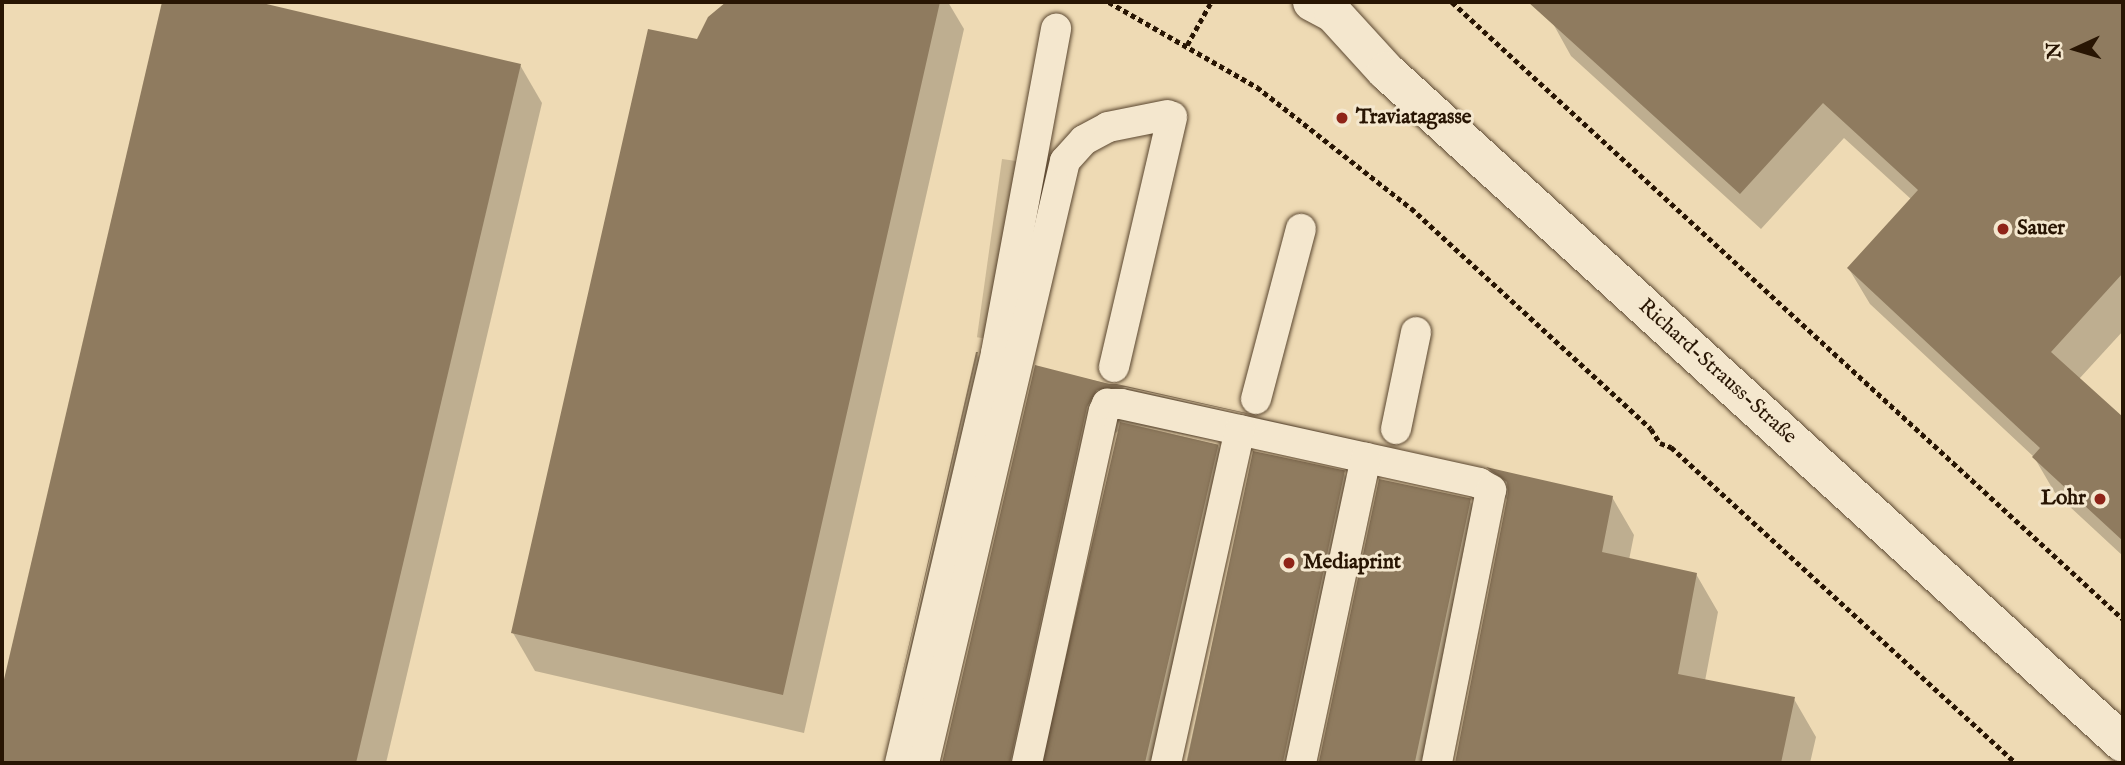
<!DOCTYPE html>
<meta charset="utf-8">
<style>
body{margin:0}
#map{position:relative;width:2125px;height:765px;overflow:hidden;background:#eedab4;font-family:"IM FELL English",serif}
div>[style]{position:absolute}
.green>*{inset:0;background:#ccb996;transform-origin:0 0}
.shadow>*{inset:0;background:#0003}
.building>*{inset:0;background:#8f7b5f;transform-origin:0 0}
.path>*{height:4.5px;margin-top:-2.25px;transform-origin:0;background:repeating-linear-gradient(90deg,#281503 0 5px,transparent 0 8.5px)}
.roads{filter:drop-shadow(0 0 2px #5a462f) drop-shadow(0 0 2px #5a462f)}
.service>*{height:30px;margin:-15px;padding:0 15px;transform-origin:15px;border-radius:15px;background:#f4e7ce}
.secondary>*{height:38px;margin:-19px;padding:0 19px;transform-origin:19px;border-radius:19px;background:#f4e7ce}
.dots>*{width:19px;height:19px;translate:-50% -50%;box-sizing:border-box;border:4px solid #f4e7ce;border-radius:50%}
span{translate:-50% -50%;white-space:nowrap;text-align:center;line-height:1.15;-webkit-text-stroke:6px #f4e7ce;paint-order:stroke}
.poi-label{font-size:21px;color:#281503;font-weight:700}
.left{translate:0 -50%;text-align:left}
.right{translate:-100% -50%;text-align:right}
.street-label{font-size:21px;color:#281503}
.frame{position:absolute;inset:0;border:4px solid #281503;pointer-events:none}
.north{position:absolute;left:2041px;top:14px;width:70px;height:70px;-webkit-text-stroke:5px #f4e7ce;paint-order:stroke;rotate:266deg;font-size:19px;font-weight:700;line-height:28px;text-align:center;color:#281503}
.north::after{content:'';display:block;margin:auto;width:24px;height:32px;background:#281503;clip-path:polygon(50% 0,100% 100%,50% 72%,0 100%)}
</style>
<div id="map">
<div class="green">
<div style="left:1002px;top:159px;width:21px;height:180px;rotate:8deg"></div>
</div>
<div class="shadow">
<div style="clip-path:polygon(164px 2px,250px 2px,520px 65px,542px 103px,386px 763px,2px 763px,2px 695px)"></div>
<div style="clip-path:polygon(736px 2px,948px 2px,964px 29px,804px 733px,535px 671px,513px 633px,698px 41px,726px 5px)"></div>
<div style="clip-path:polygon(1568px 2px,2123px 2px,2123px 331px,2079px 379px,2123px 419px,2123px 556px,2055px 493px,2034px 457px,1870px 304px,1849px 269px,1912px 200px,1844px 138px,1761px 229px,1571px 56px,1551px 20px)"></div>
<div style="clip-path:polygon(977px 354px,999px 392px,909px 763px,891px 732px)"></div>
<div style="clip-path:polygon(1036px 367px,1247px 416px,1268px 451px,1131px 424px,1218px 445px,1240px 483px,1178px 763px,1047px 763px,1120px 430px,1112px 435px,1039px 763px,944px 763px)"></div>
<div style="clip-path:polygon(1260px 418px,1388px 447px,1408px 482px,1280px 454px)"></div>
<div style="clip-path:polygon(1255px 453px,1344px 473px,1366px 511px,1312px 763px,1186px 763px)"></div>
<div style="clip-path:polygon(1489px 470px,1612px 497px,1634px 535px,1629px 560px,1696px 574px,1718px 612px,1705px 681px,1794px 699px,1816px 737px,1810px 763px,1457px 763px,1508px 502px)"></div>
<div style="clip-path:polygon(1381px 481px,1470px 501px,1492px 539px,1448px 763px,1321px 763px)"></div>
</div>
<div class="building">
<div style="clip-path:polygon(162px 2px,258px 2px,521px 64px,356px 763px,2px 763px,2px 688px)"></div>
<div style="clip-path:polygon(726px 2px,940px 2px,783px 695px,511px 633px,648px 29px,697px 39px,708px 17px)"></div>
<div style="clip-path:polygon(1528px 2px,2123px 2px,2123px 273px,2051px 352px,2123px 417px,2123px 541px,2032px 457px,2040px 448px,1847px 268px,1918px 190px,1823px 103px,1740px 194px)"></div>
<div style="clip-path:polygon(976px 352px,978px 352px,889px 732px)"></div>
<div style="clip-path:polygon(1035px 365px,1109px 384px,1117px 384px,1246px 413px,1248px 414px,1125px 387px,1097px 390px,1087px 407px,1010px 763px,942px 763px)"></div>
<div style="left:1120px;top:422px;width:101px;height:349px;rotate:13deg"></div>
<div style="left:1253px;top:451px;width:94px;height:320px;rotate:12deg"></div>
<div style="clip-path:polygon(1486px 467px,1613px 496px,1602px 552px,1697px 573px,1678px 674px,1795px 697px,1781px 763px,1455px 763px,1508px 493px,1507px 482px)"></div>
<div style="left:1379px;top:479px;width:94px;height:290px;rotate:12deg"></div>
</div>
<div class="path">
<div style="left:1109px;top:2px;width:171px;rotate:29.9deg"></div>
<div style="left:1257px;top:87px;width:196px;rotate:38.2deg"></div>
<div style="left:1411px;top:208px;width:326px;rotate:42.6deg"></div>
<div style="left:1651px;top:429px;width:17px;rotate:57deg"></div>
<div style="left:1660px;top:443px;width:12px;rotate:20deg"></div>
<div style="left:1671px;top:447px;width:468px;rotate:42.5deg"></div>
<div style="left:1452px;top:2px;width:912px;rotate:42.6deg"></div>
<div style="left:1187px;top:45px;width:49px;rotate:-60.8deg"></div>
</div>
<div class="roads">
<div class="service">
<div style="left:1114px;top:367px;width:257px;rotate:-76.9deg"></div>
<div style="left:1256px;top:399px;width:176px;rotate:-75.2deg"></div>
<div style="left:1396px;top:429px;width:99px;rotate:-78.3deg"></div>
<div style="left:900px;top:763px;width:421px;rotate:-76.8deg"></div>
<div style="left:996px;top:353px;width:330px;rotate:-79.5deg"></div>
<div style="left:924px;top:763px;width:618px;rotate:-76.82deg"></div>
<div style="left:1065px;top:161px;width:28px;rotate:-48deg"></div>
<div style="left:1084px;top:140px;width:27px;rotate:-28deg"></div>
<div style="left:1108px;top:127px;width:61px;rotate:-11.3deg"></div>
<div style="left:1027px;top:763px;width:360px;rotate:-77.7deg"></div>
<div style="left:1104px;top:411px;width:8px;rotate:-67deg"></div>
<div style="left:1107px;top:404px;width:14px"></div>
<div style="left:1121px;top:404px;width:367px;rotate:12.4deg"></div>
<div style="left:1479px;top:483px;width:14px;rotate:30deg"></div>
<div style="left:1491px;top:490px;width:278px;rotate:101.2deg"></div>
<div style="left:1166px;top:763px;width:341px;rotate:-77.5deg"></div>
<div style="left:1301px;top:763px;width:312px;rotate:-78deg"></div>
</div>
<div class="secondary">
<div style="left:1312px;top:2px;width:24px;rotate:28deg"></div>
<div style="left:1333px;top:13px;width:79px;rotate:47.6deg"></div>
<div style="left:1386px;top:71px;width:997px;rotate:42.36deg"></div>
</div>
</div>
<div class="dots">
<div style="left:1342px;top:118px;background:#8f2418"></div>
<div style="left:2003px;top:229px;background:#8f2418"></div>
<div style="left:2100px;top:499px;background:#8f2418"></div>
<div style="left:1289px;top:563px;background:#8f2418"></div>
</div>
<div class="poi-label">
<span class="left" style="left:1356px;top:118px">Traviatagasse</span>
<span class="left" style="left:2017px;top:229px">Sauer</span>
<span class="right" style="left:2086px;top:499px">Lohr</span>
<span class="left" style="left:1303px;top:563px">Mediaprint</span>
</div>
<div class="street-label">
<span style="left:1717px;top:372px;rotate:42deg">Richard-Strauss-Straße</span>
</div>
<div class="frame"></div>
<div class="north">N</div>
</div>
